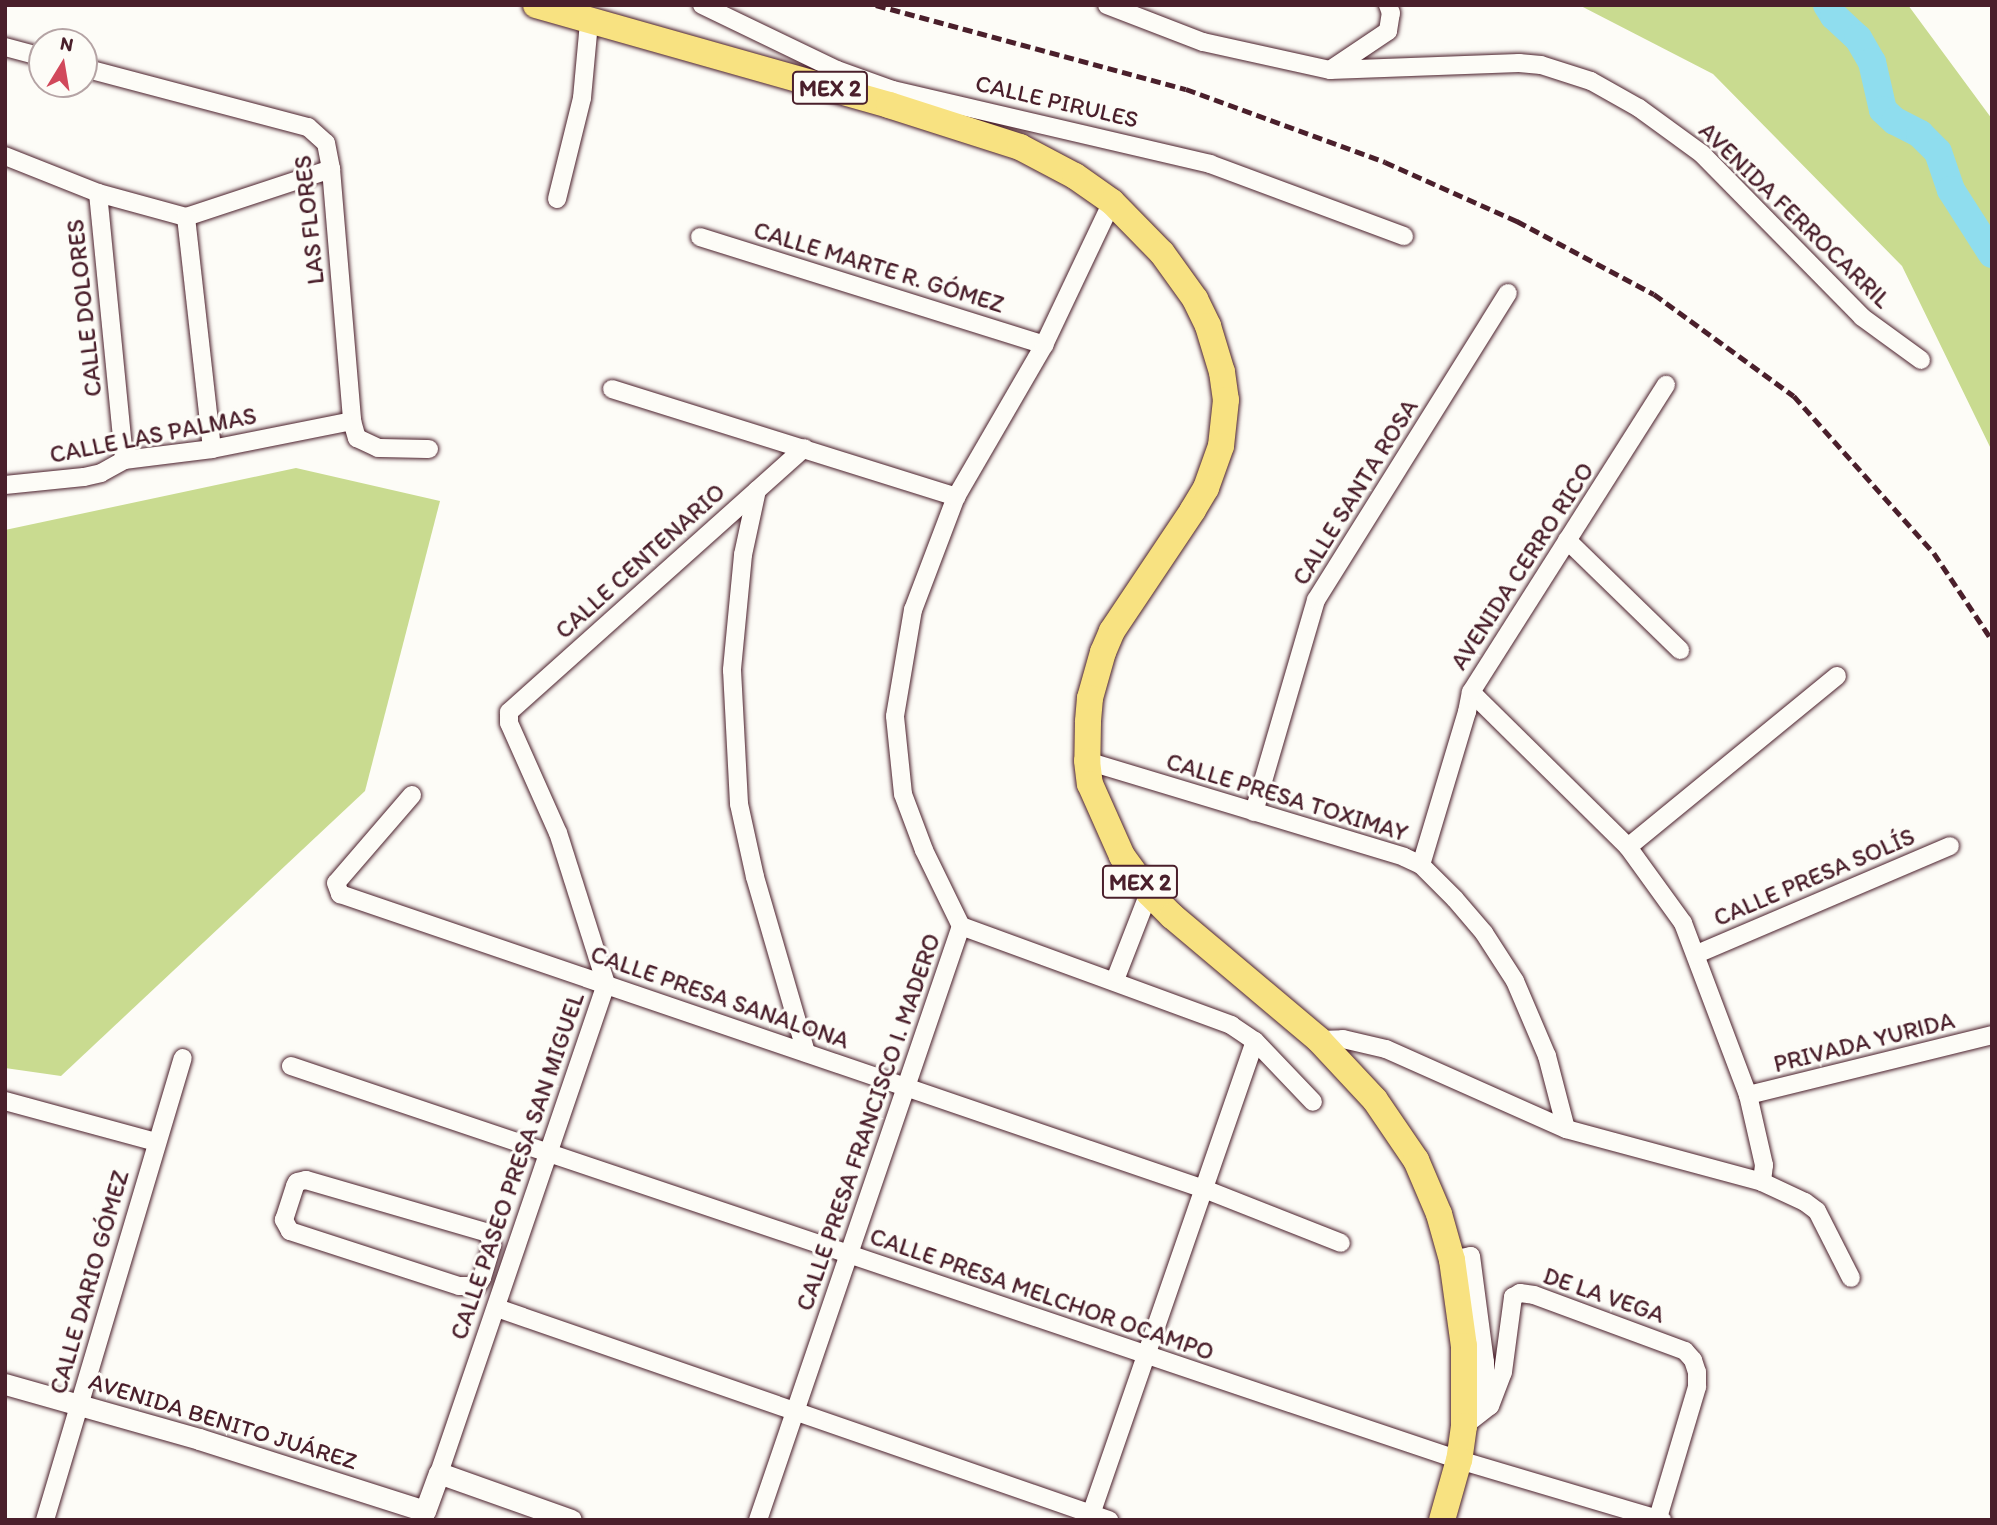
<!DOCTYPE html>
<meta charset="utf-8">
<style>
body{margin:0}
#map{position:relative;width:1997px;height:1525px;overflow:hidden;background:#fdfcf7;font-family:Itim,sans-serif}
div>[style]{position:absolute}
.green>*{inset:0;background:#c9db90}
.river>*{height:28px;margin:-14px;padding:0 14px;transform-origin:14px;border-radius:14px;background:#8fddee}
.roads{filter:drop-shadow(0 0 2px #4a1f2b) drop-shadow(0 0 2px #4a1f2b)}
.minor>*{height:18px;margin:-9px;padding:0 9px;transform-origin:9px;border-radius:9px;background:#fdfcf7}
.tertiary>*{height:21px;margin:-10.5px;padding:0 10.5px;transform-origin:10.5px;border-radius:10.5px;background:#fdfcf7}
.primary>*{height:26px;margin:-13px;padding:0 13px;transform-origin:13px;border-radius:13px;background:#f8e281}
.rail>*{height:4.5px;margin-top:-2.25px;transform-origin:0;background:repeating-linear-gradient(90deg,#4a1f2b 0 10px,transparent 0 15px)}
span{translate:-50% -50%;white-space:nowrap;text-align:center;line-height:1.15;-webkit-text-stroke:6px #fdfcf7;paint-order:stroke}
.shield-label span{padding:2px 5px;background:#fdfcf7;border:2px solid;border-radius:5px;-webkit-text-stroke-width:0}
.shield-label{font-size:23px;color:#4a1f2b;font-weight:700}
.street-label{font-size:24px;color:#4a1f2b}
.frame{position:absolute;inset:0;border:7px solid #4a1f2b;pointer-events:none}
.north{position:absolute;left:28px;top:28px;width:70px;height:70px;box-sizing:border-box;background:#fdfcf7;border:2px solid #b5a4a5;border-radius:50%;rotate:11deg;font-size:19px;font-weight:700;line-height:28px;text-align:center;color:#4a1f2b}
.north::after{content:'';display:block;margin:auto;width:24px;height:32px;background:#d1495b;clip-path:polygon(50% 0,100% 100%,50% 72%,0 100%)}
</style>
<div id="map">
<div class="green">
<div style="clip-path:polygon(1579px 5px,1908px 5px,1992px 119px,1992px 451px,1902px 266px,1713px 74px)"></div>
<div style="clip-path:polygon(296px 468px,440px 501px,365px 791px,61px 1076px,5px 1068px,5px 530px)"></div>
</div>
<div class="river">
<div style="left:1827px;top:5px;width:13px;rotate:58deg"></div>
<div style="left:1834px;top:16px;width:33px;rotate:43deg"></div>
<div style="left:1858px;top:38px;width:28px;rotate:60deg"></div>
<div style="left:1872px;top:62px;width:49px;rotate:77.1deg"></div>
<div style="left:1883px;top:110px;width:16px;rotate:43deg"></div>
<div style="left:1895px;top:121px;width:28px;rotate:27deg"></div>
<div style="left:1920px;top:134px;width:25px;rotate:45deg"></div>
<div style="left:1938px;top:152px;width:40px;rotate:71.1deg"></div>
<div style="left:1951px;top:190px;width:76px;rotate:57.4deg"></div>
</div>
<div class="roads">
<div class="minor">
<div style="left:702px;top:5px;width:150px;rotate:25.7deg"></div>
<div style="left:837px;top:70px;width:59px;rotate:19.7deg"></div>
<div style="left:893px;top:90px;width:326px;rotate:13.1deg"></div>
<div style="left:1210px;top:164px;width:207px;rotate:20.4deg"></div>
<div style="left:1107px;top:5px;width:103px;rotate:21.1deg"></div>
<div style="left:1203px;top:42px;width:130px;rotate:12.4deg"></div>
<div style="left:1330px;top:70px;width:189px;rotate:-2.1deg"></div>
<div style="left:1519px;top:63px;width:22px;rotate:5deg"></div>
<div style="left:1541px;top:65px;width:52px;rotate:17.7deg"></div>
<div style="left:1591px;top:81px;width:55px;rotate:29.4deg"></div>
<div style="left:1639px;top:108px;width:78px;rotate:36.1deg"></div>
<div style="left:1702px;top:154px;width:228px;rotate:45.5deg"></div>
<div style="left:1862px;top:317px;width:73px;rotate:36.1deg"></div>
<div style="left:5px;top:47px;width:38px;rotate:15deg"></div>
<div style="left:84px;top:68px;width:232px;rotate:14.8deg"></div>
<div style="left:308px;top:127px;width:24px;rotate:42deg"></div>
<div style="left:326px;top:143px;width:26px;rotate:79deg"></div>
<div style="left:331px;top:169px;width:253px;rotate:85.2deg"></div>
<div style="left:352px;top:421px;width:18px;rotate:74deg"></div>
<div style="left:357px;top:438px;width:23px;rotate:25deg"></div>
<div style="left:378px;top:448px;width:51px;rotate:1.1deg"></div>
<div style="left:1330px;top:70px;width:70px;rotate:-33.9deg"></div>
<div style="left:1388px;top:31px;width:18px;rotate:-81deg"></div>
<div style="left:1391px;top:13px;width:9px;rotate:-111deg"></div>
<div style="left:5px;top:156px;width:100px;rotate:21.7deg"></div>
<div style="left:98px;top:193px;width:91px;rotate:15.3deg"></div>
<div style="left:186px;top:217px;width:153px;rotate:-18.3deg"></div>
<div style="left:98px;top:193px;width:268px;rotate:84.4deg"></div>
<div style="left:557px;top:199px;width:104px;rotate:-76.1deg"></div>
<div style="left:582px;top:98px;width:76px;rotate:-84.7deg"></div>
<div style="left:186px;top:217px;width:233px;rotate:83.6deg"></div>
<div style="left:700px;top:237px;width:361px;rotate:17.4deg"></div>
<div style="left:612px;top:389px;width:361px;rotate:17.4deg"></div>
<div style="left:5px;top:485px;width:79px;rotate:-5.8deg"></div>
<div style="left:84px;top:477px;width:17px;rotate:-13deg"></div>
<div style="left:101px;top:473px;width:26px;rotate:-29deg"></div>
<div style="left:124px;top:460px;width:89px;rotate:-7.1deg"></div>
<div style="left:212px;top:449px;width:143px;rotate:-11.3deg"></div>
<div style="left:757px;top:490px;width:66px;rotate:102.2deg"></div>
<div style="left:743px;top:555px;width:116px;rotate:95.5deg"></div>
<div style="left:732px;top:670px;width:134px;rotate:87deg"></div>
<div style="left:739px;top:804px;width:75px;rotate:77.6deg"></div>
<div style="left:755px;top:877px;width:183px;rotate:73.8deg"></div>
<div style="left:1567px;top:540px;width:158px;rotate:44.2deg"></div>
<div style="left:1471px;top:692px;width:221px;rotate:44.6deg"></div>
<div style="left:1628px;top:847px;width:94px;rotate:54.1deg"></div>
<div style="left:1683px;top:923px;width:184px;rotate:69.3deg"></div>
<div style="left:1748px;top:1095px;width:72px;rotate:77.1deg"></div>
<div style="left:1764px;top:1165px;width:17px;rotate:97deg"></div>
<div style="left:1087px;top:761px;width:331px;rotate:16.8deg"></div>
<div style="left:1404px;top:857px;width:19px;rotate:25deg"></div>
<div style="left:1421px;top:865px;width:48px;rotate:45deg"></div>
<div style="left:1455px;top:899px;width:45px;rotate:49.5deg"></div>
<div style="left:1484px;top:933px;width:57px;rotate:57.1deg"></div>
<div style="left:1515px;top:981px;width:82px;rotate:66.9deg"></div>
<div style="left:1547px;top:1056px;width:75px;rotate:75.4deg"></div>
<div style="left:412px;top:795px;width:116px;rotate:130.8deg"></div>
<div style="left:336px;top:883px;width:12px;rotate:70deg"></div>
<div style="left:340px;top:894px;width:913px;rotate:18.85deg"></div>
<div style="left:1204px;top:1189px;width:147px;rotate:21.5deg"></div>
<div style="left:1254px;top:812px;width:221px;rotate:-73.7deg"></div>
<div style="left:1316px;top:600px;width:362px;rotate:-58deg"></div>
<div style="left:1628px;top:847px;width:270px;rotate:-39.3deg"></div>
<div style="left:1421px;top:865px;width:160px;rotate:-73.3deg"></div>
<div style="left:1467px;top:712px;width:20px;rotate:-79deg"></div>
<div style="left:1471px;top:692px;width:364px;rotate:-57.6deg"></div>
<div style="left:961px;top:926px;width:288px;rotate:20.1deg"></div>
<div style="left:1231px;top:1025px;width:29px;rotate:34deg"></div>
<div style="left:1255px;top:1041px;width:84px;rotate:46.4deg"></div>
<div style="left:1697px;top:954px;width:275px;rotate:-23.1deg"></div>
<div style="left:1115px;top:980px;width:93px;rotate:-68.7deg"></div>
<div style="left:1319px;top:1040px;width:24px;rotate:-2deg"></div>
<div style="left:1343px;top:1039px;width:44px;rotate:13.1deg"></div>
<div style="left:1386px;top:1049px;width:197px;rotate:24deg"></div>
<div style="left:1566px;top:1129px;width:203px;rotate:15.1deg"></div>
<div style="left:1762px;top:1182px;width:47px;rotate:24.9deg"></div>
<div style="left:1805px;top:1202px;width:15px;rotate:37deg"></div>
<div style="left:1817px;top:1211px;width:75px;rotate:63.1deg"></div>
<div style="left:291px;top:1066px;width:1233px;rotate:18.64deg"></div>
<div style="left:1459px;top:1460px;width:212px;rotate:16.5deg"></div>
<div style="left:1748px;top:1095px;width:251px;rotate:-13.8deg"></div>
<div style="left:5px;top:1101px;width:156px;rotate:15.2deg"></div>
<div style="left:306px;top:1180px;width:190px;rotate:16.2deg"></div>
<div style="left:488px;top:1233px;width:13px;rotate:72deg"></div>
<div style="left:492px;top:1245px;width:34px;rotate:107deg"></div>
<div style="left:482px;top:1278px;width:9px;rotate:122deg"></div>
<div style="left:477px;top:1286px;width:18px;rotate:180deg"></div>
<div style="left:459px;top:1286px;width:178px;rotate:-162deg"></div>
<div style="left:290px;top:1231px;width:13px;rotate:-119deg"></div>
<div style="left:284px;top:1220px;width:36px;rotate:-72deg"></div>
<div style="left:295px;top:1186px;width:4px;rotate:-63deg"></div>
<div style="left:297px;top:1182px;width:9px;rotate:-13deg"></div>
<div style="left:1452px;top:1260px;width:19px;rotate:-12deg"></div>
<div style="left:1471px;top:1256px;width:107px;rotate:82.5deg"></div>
<div style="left:1485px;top:1362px;width:45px;rotate:90deg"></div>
<div style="left:497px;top:1308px;width:648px;rotate:19.11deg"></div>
<div style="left:1464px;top:1426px;width:33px;rotate:-38deg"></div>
<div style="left:1490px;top:1406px;width:36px;rotate:-69deg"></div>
<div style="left:1503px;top:1372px;width:76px;rotate:-82.4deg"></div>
<div style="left:1513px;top:1297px;width:8px;rotate:-30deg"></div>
<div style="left:1520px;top:1293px;width:14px;rotate:8deg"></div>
<div style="left:1534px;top:1295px;width:161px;rotate:20.3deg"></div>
<div style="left:1685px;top:1351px;width:12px;rotate:48deg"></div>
<div style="left:1693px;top:1360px;width:13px;rotate:72deg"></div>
<div style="left:1697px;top:1372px;width:15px;rotate:90deg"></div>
<div style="left:1697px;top:1387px;width:137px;rotate:106.6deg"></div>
<div style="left:439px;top:1473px;width:517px;rotate:-71.14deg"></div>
<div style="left:606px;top:984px;width:158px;rotate:-107.6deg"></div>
<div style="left:558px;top:833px;width:120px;rotate:-114deg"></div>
<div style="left:509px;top:723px;width:11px;rotate:-90deg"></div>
<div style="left:509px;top:712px;width:396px;rotate:-41.8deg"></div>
<div style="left:45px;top:1520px;width:482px;rotate:-73.4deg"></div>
<div style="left:758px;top:1520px;width:628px;rotate:-71.13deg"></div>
<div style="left:961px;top:926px;width:85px;rotate:-116deg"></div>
<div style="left:924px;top:850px;width:60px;rotate:-110.6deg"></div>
<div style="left:903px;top:794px;width:78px;rotate:-95.9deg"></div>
<div style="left:895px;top:716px;width:108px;rotate:-80.4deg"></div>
<div style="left:913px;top:610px;width:121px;rotate:-69.2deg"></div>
<div style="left:956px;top:497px;width:176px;rotate:-59.9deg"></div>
<div style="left:1044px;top:345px;width:158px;rotate:-64.6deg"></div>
<div style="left:1089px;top:1520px;width:507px;rotate:-70.89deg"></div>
</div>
<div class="tertiary">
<div style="left:5px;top:1384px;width:202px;rotate:15.8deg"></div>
<div style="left:199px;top:1439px;width:237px;rotate:17.7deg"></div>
<div style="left:425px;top:1511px;width:40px;rotate:-69.8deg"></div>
<div style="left:439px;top:1473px;width:140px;rotate:19.6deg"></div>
</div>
<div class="primary">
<div style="left:536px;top:5px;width:367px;rotate:15.8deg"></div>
<div style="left:889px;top:105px;width:138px;rotate:17.8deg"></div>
<div style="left:1020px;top:147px;width:62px;rotate:27.8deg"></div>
<div style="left:1075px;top:176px;width:45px;rotate:35.1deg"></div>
<div style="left:1112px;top:202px;width:71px;rotate:45.6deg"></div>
<div style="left:1162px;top:253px;width:57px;rotate:54.3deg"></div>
<div style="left:1195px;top:299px;width:30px;rotate:64deg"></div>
<div style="left:1208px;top:326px;width:48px;rotate:73.1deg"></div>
<div style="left:1222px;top:372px;width:28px;rotate:82deg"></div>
<div style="left:1226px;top:400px;width:46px;rotate:96.2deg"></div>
<div style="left:1221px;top:446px;width:45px;rotate:109.7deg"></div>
<div style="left:1206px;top:488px;width:26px;rotate:121deg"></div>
<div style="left:1193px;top:510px;width:146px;rotate:123.8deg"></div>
<div style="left:1112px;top:631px;width:23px;rotate:113deg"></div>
<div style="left:1103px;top:652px;width:48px;rotate:105.8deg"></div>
<div style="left:1090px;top:698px;width:24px;rotate:95deg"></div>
<div style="left:1088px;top:722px;width:39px;rotate:91deg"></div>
<div style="left:1087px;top:761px;width:23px;rotate:83deg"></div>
<div style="left:1090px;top:784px;width:79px;rotate:66deg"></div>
<div style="left:1122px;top:856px;width:46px;rotate:53.9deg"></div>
<div style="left:1149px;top:893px;width:33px;rotate:45deg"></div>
<div style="left:1172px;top:916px;width:192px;rotate:40.1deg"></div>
<div style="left:1319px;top:1040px;width:82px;rotate:47deg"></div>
<div style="left:1375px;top:1100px;width:73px;rotate:55.7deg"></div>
<div style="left:1416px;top:1160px;width:59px;rotate:66.9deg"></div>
<div style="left:1439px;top:1214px;width:48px;rotate:74.2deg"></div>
<div style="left:1452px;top:1260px;width:87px;rotate:82.1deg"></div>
<div style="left:1464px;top:1346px;width:80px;rotate:90deg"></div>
<div style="left:1464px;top:1426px;width:34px;rotate:98deg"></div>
<div style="left:1459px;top:1460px;width:62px;rotate:105.8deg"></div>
</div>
</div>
<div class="rail">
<div style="left:876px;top:5px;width:321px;rotate:15.2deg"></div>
<div style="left:1186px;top:89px;width:212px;rotate:20.1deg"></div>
<div style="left:1385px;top:162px;width:145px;rotate:24.1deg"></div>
<div style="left:1517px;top:221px;width:155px;rotate:28.1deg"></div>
<div style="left:1654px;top:294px;width:173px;rotate:36.1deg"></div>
<div style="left:1794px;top:396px;width:210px;rotate:48.3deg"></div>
<div style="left:1934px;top:553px;width:105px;rotate:56.3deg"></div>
</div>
<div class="shield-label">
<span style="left:830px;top:88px">MEX 2</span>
<span style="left:1140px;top:882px">MEX 2</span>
</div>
<div class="street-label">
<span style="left:1057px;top:101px;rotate:13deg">CALLE PIRULES</span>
<span style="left:1795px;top:215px;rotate:44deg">AVENIDA FERROCARRIL</span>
<span style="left:309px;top:220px;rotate:-96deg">LAS FLORES</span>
<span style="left:879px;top:267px;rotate:17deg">CALLE MARTE R. GÓMEZ</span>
<span style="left:84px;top:308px;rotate:-96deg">CALLE DOLORES</span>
<span style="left:153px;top:435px;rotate:-11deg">CALLE LAS PALMAS</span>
<span style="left:1355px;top:492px;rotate:-58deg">CALLE SANTA ROSA</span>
<span style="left:640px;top:561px;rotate:-42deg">CALLE CENTENARIO</span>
<span style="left:1522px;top:566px;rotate:-57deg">AVENIDA CERRO RICO</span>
<span style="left:1287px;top:797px;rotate:17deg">CALLE PRESA TOXIMAY</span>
<span style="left:1814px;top:877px;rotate:-23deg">CALLE PRESA SOLÍS</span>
<span style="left:720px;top:997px;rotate:19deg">CALLE PRESA SANALONA</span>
<span style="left:1864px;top:1042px;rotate:-14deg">PRIVADA YURIDA</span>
<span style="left:868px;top:1122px;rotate:-71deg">CALLE PRESA FRANCISCO I. MADERO</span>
<span style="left:517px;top:1166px;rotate:-71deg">CALLE PASEO PRESA SAN MIGUEL</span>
<span style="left:89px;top:1282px;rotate:-74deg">CALLE DARIO GÓMEZ</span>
<span style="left:1042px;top:1294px;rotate:19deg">CALLE PRESA MELCHOR OCAMPO</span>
<span style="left:1604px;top:1295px;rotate:19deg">DE LA VEGA</span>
<span style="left:223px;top:1421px;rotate:17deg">AVENIDA BENITO JUÁREZ</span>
</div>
<div class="frame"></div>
<div class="north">N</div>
</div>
